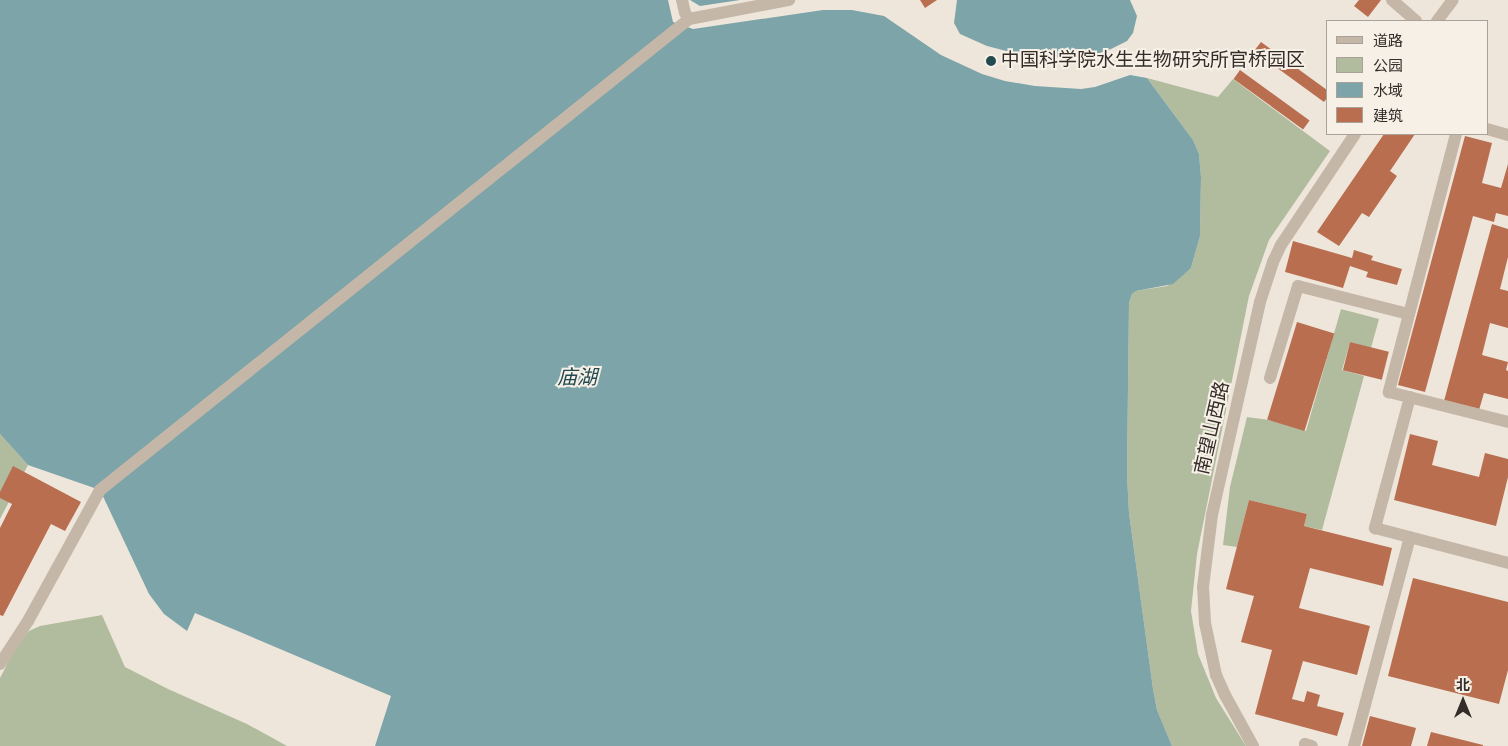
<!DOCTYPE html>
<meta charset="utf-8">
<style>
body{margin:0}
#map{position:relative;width:1508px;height:746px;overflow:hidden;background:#efe6db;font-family:"Sofia Sans Condensed","Noto Sans SC",sans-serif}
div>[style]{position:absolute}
.green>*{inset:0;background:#b0bc9d}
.water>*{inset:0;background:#7da4a8}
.building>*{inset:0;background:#b86e4f;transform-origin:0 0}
.minor>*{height:12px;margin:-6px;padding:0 6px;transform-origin:6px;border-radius:6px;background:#c5b7a8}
.dots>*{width:14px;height:14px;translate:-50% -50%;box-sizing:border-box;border:2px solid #f7f0e7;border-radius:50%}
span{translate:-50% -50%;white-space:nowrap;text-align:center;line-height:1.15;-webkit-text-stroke:4px #f7f0e7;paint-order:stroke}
.poi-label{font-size:19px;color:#332c28}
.left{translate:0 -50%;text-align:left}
.street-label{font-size:19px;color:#332c28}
.water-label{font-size:20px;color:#224a50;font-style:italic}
.legend{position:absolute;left:1326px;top:20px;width:162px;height:115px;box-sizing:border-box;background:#f7f0e7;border:1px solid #a9a29b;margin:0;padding:6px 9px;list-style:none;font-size:15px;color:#332c28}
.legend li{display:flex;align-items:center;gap:10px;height:25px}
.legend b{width:25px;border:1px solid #a9a29b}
.north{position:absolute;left:1438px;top:676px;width:50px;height:50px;-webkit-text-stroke:4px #f7f0e7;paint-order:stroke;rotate:0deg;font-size:14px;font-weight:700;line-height:20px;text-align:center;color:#332c28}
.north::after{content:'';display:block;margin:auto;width:18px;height:22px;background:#332c28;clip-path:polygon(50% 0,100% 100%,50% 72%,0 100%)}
</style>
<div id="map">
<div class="green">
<div style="clip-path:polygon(1147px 78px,1218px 97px,1233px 79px,1330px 151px,1269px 240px,1249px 296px,1197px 554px,1191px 611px,1198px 654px,1216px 698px,1246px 746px,1172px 746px,1157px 710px,1153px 689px,1129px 513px,1127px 475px,1129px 303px,1132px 294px,1136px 291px,1167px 286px,1191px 268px,1200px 236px,1201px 177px,1199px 154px,1193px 140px)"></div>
<div style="clip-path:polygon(1341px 309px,1379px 319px,1371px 348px,1350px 342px,1342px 370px,1364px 376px,1322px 530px,1304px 526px,1307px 514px,1249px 500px,1237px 547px,1223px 545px,1230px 487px,1247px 417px,1269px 420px,1306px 431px)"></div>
<div style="clip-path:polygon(0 434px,28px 465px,0 519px)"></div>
<div style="clip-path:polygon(102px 615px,125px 667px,168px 689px,247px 724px,287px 746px,0 746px,0 678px,18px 643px,29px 631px,40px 626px)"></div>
</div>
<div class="water">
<div style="clip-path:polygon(0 0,668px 0,673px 22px,693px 29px,823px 10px,852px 10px,884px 16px,941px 55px,982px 74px,1005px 81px,1035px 86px,1081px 89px,1095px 87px,1130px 75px,1147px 78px,1193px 140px,1199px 154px,1201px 177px,1200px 236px,1191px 268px,1173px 284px,1136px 291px,1132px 294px,1129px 303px,1127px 475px,1129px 513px,1153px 689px,1157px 710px,1172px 746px,375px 746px,391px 696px,195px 613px,187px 631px,164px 614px,149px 594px,100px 490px,28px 465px,0 434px)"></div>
<div style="clip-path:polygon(690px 0,740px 0,700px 6px)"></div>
<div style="clip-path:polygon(957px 0,1130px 0,1137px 16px,1133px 33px,1127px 41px,1111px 49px,1091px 56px,1047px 58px,1022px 55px,987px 46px,960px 34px,954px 23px)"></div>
</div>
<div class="building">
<div style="clip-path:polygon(920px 0,937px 0,925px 8px)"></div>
<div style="clip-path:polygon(1359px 0,1381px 0,1368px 17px,1354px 6px)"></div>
<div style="clip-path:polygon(1261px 42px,1327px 90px,1327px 98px,1324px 102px,1254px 51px)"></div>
<div style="left:1240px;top:70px;width:86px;height:11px;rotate:36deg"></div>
<div style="clip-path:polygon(1384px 134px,1415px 134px,1390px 171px,1397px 176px,1369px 217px,1362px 213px,1339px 246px,1317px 232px)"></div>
<div style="clip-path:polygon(1465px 136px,1492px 143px,1482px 183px,1501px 188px,1508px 164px,1508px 216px,1496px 213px,1494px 222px,1473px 216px,1425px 392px,1398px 385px)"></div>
<div style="clip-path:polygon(1492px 224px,1508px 229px,1508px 257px,1500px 289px,1508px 291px,1508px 328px,1490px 323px,1482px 355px,1508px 362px,1506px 370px,1508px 371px,1508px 399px,1484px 393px,1479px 410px,1444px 401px)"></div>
<div style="clip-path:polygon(1293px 241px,1352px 258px,1354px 250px,1373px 256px,1371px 260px,1402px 269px,1397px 285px,1366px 277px,1368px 272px,1350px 266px,1343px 288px,1285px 272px)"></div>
<div style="left:1297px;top:322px;width:39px;height:102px;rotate:17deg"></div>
<div style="left:1350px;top:342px;width:40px;height:29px;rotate:14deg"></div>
<div style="clip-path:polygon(1410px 434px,1438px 441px,1432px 465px,1479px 477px,1485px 453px,1508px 459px,1508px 477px,1496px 526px,1394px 500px)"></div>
<div style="clip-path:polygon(13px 466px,81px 502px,65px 531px,51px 524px,3px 616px,0 615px,0 528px,12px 504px,0 498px,0 492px)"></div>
<div style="clip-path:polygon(1249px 500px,1307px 514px,1304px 526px,1392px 548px,1383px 586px,1310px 568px,1299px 608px,1370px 626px,1357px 675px,1303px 661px,1292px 699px,1304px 702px,1307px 691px,1320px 695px,1317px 706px,1344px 713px,1337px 736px,1255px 714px,1272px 650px,1241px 642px,1254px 596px,1226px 589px)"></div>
<div style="clip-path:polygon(1413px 578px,1508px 602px,1508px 670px,1499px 704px,1388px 676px)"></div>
<div style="clip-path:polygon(1370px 716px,1416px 728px,1411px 746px,1362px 746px)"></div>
<div style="clip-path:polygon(1431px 732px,1483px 745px,1483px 746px,1427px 746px)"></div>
</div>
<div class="minor">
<div style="left:682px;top:0;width:13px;rotate:77deg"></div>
<div style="left:685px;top:13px;width:7px;rotate:56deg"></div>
<div style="left:1392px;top:0;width:32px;rotate:41deg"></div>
<div style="left:1437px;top:21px;width:26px;rotate:-53deg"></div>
<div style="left:1487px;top:129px;width:22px;rotate:16deg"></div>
<div style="left:1456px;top:134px;width:267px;rotate:104.6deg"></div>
<div style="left:1389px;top:392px;width:123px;rotate:14.1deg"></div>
<div style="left:1270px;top:378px;width:96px;rotate:-73.1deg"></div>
<div style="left:1298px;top:286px;width:114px;rotate:14.2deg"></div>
<div style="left:1410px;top:397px;width:136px;rotate:105deg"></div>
<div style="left:1375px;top:528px;width:138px;rotate:14.7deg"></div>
<div style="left:0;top:664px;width:51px;rotate:-56.9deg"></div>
<div style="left:28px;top:621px;width:149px;rotate:-61.2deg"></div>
<div style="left:100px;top:490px;width:754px;rotate:-38.65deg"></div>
<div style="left:689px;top:19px;width:102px;rotate:-10.8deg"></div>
<div style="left:1253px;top:746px;width:58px;rotate:-118.8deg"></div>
<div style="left:1225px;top:695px;width:22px;rotate:-114deg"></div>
<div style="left:1216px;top:675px;width:53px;rotate:-101.9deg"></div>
<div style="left:1205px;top:623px;width:36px;rotate:-93deg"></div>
<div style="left:1203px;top:587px;width:73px;rotate:-82.9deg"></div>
<div style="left:1212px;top:515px;width:218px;rotate:-77.3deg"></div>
<div style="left:1260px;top:302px;width:42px;rotate:-72deg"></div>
<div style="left:1273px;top:262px;width:19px;rotate:-65deg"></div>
<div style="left:1281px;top:245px;width:133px;rotate:-56.3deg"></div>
<div style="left:1305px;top:746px;width:2px;rotate:-90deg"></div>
<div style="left:1305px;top:744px;width:7px;rotate:16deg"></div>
<div style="left:1354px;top:746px;width:216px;rotate:-75deg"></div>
</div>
<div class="dots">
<div style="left:991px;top:61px;background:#224a50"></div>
</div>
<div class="poi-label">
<span class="left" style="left:1001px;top:61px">中国科学院水生生物研究所官桥园区</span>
</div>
<div class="street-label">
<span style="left:1213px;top:428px;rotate:-77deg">南望山西路</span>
</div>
<div class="water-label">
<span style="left:577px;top:378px">庙湖</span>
</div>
<ul class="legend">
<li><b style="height:6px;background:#c5b7a8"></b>道路</li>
<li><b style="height:14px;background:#b0bc9d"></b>公园</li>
<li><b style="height:14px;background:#7da4a8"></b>水域</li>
<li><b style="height:14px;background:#b86e4f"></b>建筑</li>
</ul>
<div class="north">北</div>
</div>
